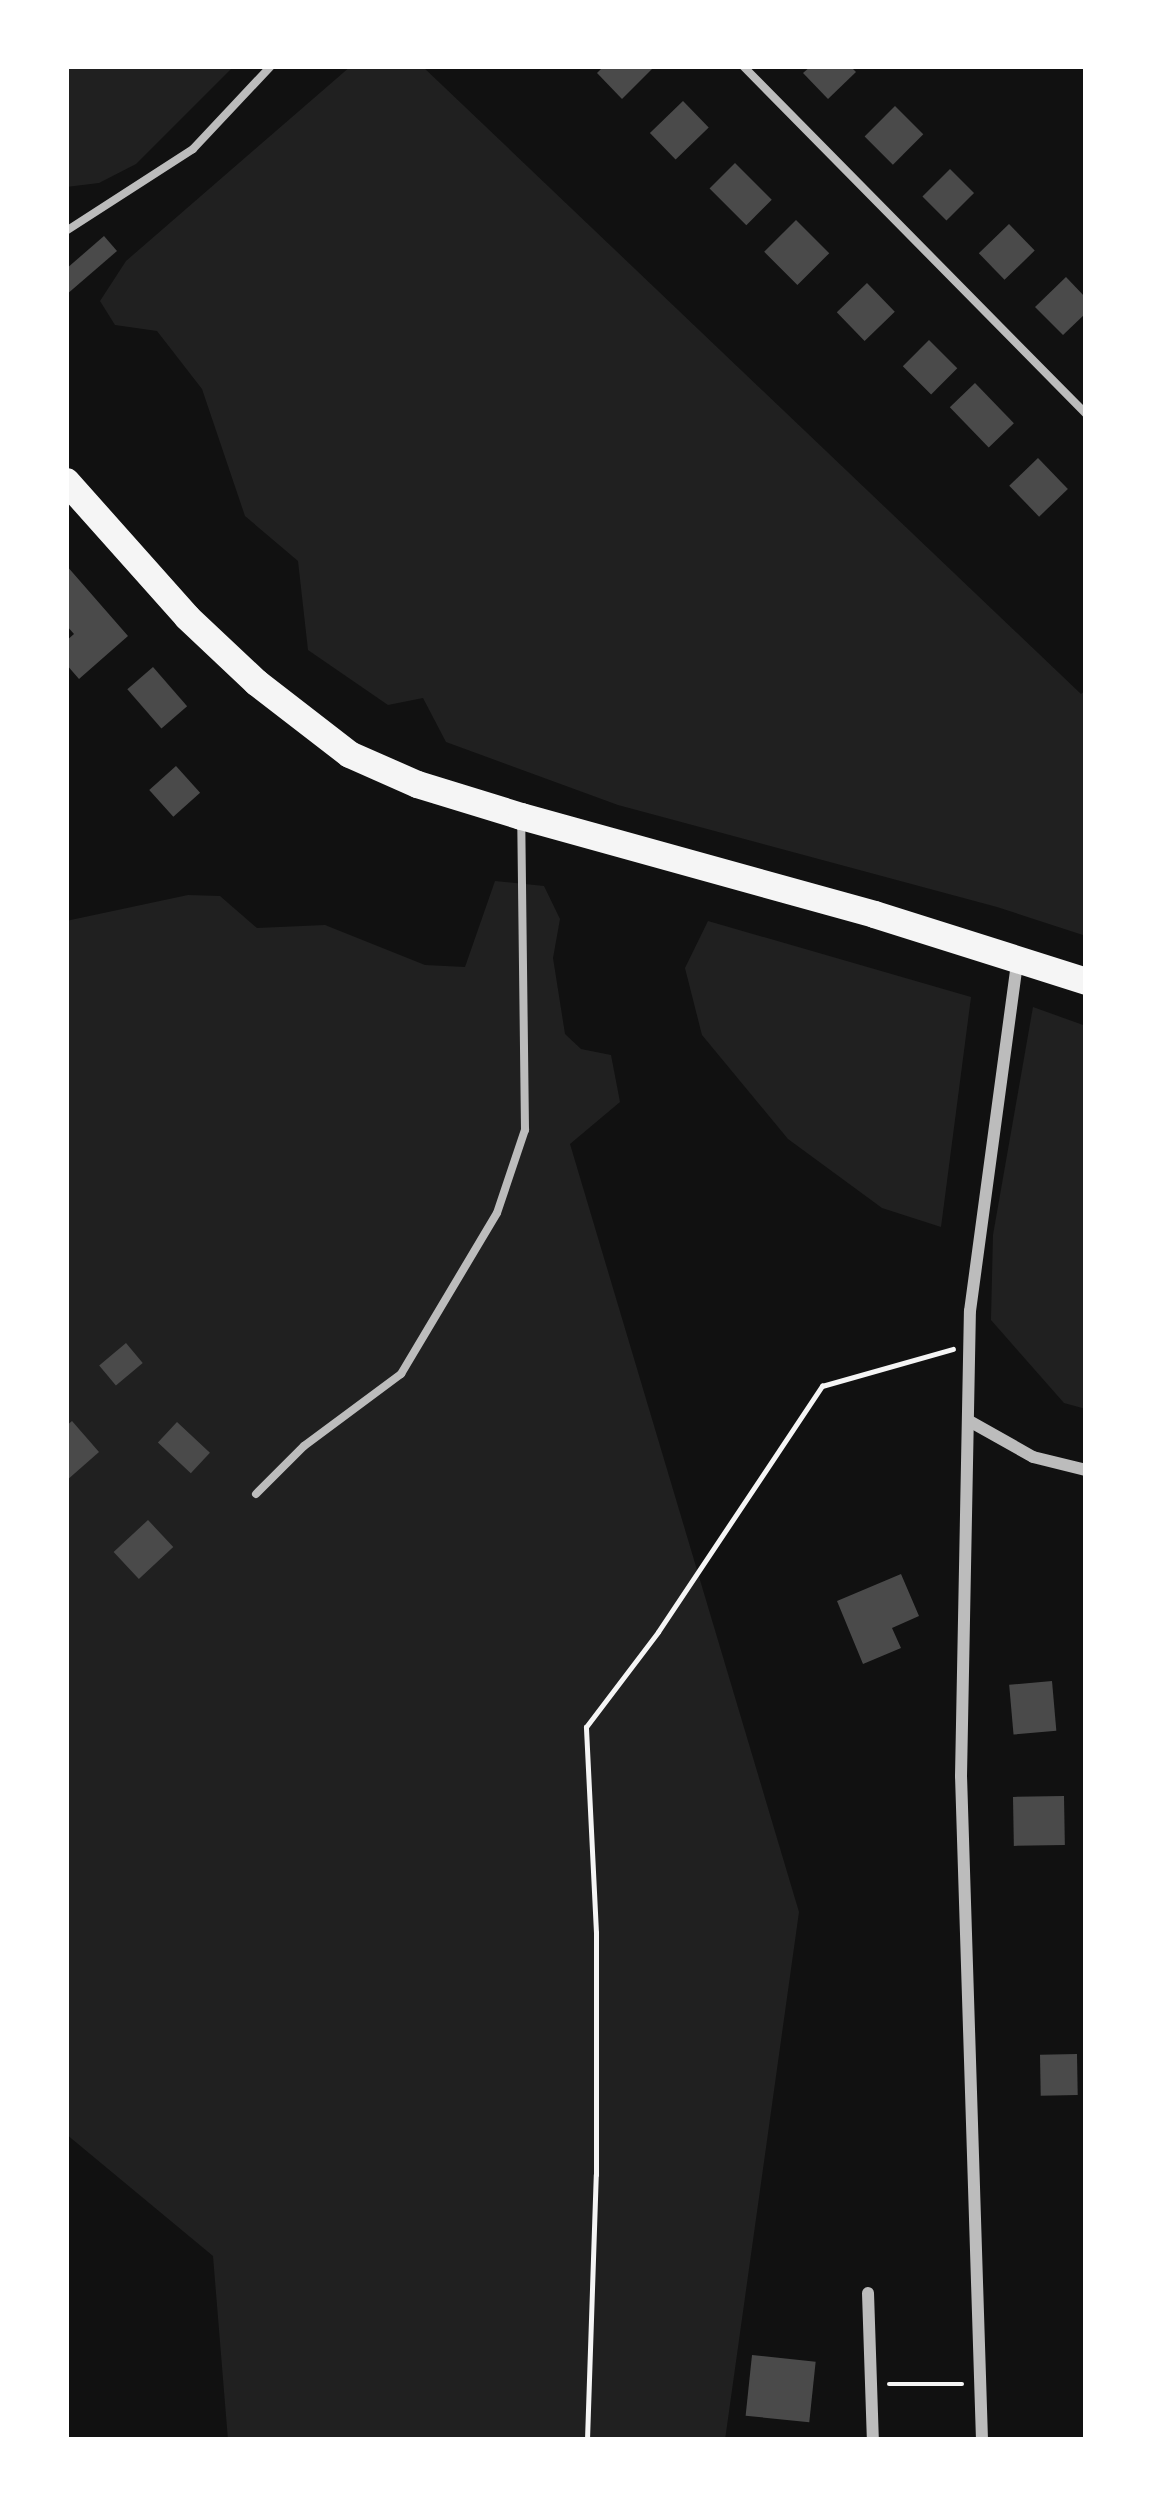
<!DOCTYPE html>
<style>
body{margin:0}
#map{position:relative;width:1152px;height:2506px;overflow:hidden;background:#111;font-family:"IBM Plex Sans",sans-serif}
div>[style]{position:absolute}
.green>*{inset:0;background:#202020}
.building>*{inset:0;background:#4a4a4a;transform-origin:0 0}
.path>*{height:4.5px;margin:-2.25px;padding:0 2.25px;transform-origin:2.25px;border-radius:2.25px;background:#f5f5f5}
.service>*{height:8px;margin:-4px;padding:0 4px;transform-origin:4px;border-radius:4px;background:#bcbcbc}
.minor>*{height:12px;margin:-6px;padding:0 6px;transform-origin:6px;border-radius:6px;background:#bcbcbc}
.primary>*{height:27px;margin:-13.5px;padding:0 13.5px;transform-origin:13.5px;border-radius:13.5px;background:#f5f5f5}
span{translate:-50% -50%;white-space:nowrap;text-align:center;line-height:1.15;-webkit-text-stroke:9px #fff;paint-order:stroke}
.frame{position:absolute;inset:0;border:69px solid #fff;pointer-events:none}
</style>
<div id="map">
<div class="green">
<div style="clip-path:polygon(66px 66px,234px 66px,136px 164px,99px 183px,66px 187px)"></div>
<div style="clip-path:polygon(351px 66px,422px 66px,1081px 694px,1086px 690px,1086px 936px,997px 907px,618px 805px,446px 742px,423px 698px,388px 705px,308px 650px,298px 561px,245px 516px,202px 389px,157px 331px,115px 325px,100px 301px,126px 261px)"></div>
<div style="clip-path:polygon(495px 881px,544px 886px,560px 919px,553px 958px,565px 1034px,581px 1049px,611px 1055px,620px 1102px,570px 1144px,799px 1912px,725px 2440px,228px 2440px,213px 2256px,66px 2134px,66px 921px,188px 895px,220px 896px,257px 928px,325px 925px,425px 965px,465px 967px)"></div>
<div style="clip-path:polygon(708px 921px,971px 997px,941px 1227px,882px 1208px,788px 1139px,702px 1035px,685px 968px)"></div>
<div style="clip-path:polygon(1033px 1007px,1086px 1026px,1086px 1409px,1064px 1403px,991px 1320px,993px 1235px)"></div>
</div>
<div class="building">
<div style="clip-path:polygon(604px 66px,655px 66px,622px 99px,597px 73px)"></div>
<div style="clip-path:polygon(811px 66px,850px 66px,856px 72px,828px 99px,803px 73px)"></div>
<div style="left:683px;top:101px;width:37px;height:46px;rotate:46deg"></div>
<div style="left:895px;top:106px;width:40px;height:43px;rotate:45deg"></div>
<div style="left:735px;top:163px;width:52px;height:36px;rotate:45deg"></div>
<div style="left:950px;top:169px;width:34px;height:39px;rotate:45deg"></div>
<div style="left:796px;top:220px;width:47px;height:45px;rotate:45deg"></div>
<div style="left:1009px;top:224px;width:37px;height:42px;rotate:46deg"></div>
<div style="clip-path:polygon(104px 236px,117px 251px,66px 295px,66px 269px)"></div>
<div style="clip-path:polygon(1066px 277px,1086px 298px,1086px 313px,1063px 335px,1035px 307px)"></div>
<div style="left:867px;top:283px;width:40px;height:42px;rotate:46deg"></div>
<div style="left:929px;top:340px;width:40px;height:37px;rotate:45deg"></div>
<div style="left:975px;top:383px;width:56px;height:35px;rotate:46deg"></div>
<div style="left:1038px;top:458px;width:43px;height:40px;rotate:46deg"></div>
<div style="clip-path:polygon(66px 565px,128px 636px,79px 679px,66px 664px,66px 641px,74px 634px,66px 625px)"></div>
<div style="left:153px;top:667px;width:52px;height:34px;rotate:49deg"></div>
<div style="left:176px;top:766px;width:36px;height:36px;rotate:48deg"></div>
<div style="left:126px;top:1343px;width:26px;height:35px;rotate:50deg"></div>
<div style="clip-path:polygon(72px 1421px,99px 1452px,66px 1481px,66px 1426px)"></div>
<div style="left:177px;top:1422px;width:45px;height:28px;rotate:43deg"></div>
<div style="left:148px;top:1520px;width:37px;height:47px;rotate:47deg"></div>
<div style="clip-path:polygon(901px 1574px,919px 1616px,892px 1628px,901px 1648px,863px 1664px,837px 1601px)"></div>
<div style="left:1052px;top:1681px;width:50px;height:43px;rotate:85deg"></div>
<div style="left:1064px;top:1796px;width:49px;height:51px;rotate:89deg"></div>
<div style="left:1077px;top:2054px;width:41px;height:37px;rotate:89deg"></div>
<div style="left:752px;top:2355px;width:64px;height:61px;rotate:6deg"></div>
</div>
<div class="path">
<div style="left:889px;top:2384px;width:73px"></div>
<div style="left:587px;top:2440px;width:265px;rotate:-88.1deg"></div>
<div style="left:596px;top:2175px;width:242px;rotate:-90deg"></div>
<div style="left:596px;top:1933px;width:206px;rotate:-92.8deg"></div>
<div style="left:586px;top:1727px;width:119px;rotate:-52.8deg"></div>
<div style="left:658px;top:1632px;width:296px;rotate:-56.3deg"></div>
<div style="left:822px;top:1386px;width:136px;rotate:-15.8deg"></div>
</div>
<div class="service">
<div style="left:743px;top:66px;width:489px;rotate:45.4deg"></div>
<div style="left:66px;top:231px;width:151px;rotate:-32.8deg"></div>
<div style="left:193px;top:149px;width:114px;rotate:-46.8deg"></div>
<div style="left:256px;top:1494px;width:68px;rotate:-45deg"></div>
<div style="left:304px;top:1446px;width:121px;rotate:-36.6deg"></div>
<div style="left:401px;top:1374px;width:187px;rotate:-59.2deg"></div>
<div style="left:497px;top:1213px;width:88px;rotate:-71.4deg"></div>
<div style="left:525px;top:1130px;width:306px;rotate:-90.7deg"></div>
</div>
<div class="minor">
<div style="left:971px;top:1422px;width:71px;rotate:29.4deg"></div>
<div style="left:1033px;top:1457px;width:55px;rotate:13.8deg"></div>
<div style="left:868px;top:2293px;width:147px;rotate:88.1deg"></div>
<div style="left:982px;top:2440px;width:664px;rotate:-91.81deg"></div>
<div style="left:961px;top:1776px;width:465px;rotate:-88.9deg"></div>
<div style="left:970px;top:1311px;width:356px;rotate:-82.3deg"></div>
</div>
<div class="primary">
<div style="left:66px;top:481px;width:182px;rotate:48.3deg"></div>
<div style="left:187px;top:617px;width:95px;rotate:43.3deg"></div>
<div style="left:256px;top:682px;width:118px;rotate:37.7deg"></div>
<div style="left:349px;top:754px;width:74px;rotate:23.8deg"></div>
<div style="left:417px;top:784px;width:109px;rotate:17.1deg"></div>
<div style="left:521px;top:816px;width:366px;rotate:15.5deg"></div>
<div style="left:874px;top:914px;width:222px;rotate:17.5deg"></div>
</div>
<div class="frame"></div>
</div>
